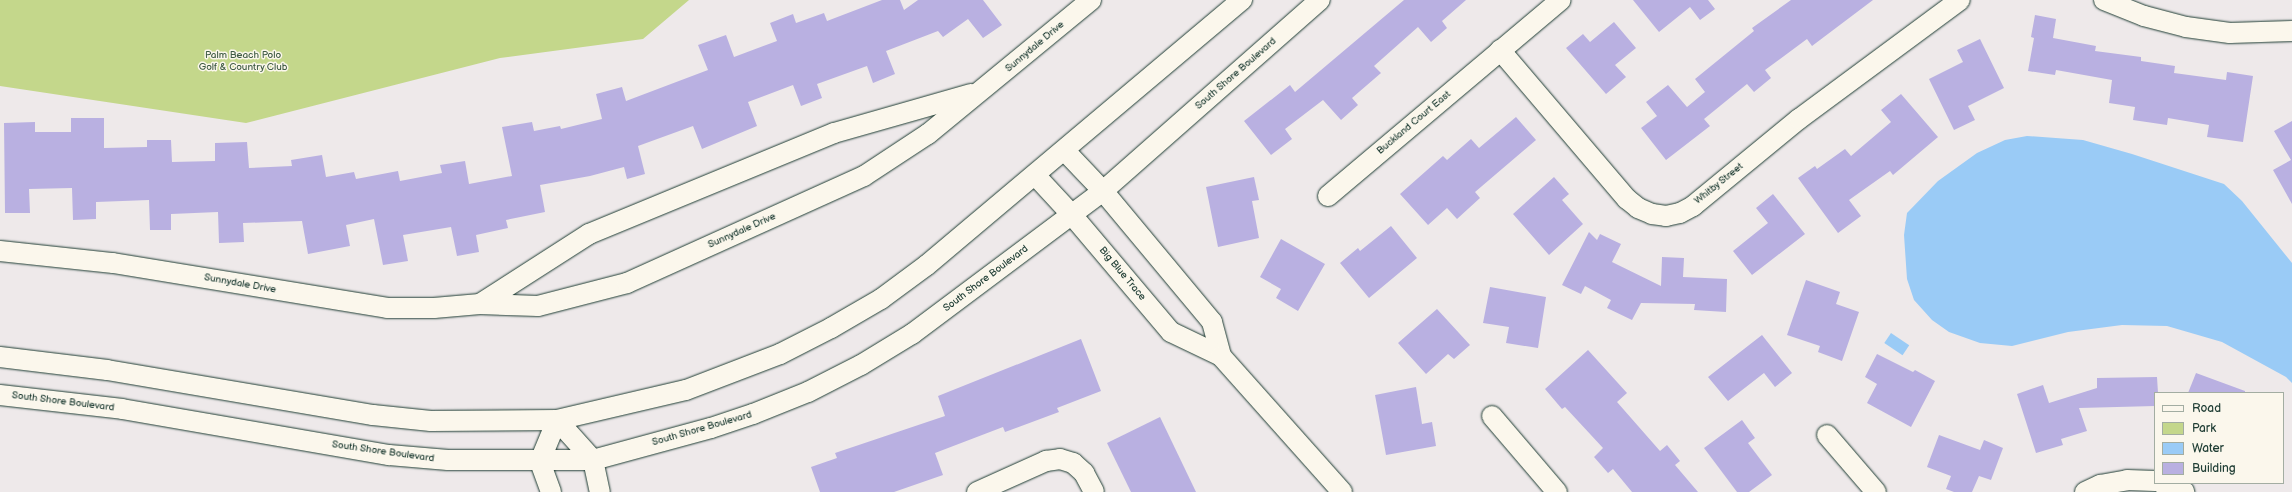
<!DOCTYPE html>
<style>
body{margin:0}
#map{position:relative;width:2292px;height:492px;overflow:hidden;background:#eee9ea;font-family:"Balsamiq Sans",sans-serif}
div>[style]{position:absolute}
.green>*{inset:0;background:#c4d78b}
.water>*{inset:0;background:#9acbf6;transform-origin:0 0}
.building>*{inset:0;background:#b9b0e1}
.roads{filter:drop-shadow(0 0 1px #1f3d34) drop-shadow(0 0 1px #1f3d34)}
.minor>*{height:20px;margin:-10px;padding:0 10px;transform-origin:10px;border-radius:10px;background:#fbf7ec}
span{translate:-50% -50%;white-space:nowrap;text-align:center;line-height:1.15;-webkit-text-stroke:3px #fbf7ec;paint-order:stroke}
.street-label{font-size:10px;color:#1f3d34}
.park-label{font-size:10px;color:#405c45}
.legend{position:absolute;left:2154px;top:392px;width:130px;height:92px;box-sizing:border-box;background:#fbf7ec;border:1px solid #a3ada2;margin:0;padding:5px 7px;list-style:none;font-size:12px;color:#1f3d34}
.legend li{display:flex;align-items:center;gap:8px;height:20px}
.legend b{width:20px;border:1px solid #a3ada2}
</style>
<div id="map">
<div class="green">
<div style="clip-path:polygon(0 0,689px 0,643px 39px,500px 58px,246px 123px,0 86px)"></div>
</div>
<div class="water">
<div style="clip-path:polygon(2027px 136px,2083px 140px,2132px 154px,2224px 184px,2242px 201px,2292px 263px,2292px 383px,2286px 377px,2222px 342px,2167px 326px,2122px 325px,2068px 332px,2012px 346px,1980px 343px,1949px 332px,1932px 320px,1914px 300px,1907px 279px,1904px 235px,1907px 213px,1938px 181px,1977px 153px,2005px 140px)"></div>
<div style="left:1891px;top:333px;width:22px;height:12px;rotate:34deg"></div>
</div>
<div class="building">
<div style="clip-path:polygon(882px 0,900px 0,904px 10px,918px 0,983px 0,1002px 25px,983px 38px,968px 19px,943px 37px,938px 31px,886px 51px,895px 74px,873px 83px,867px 66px,817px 84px,822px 98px,801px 106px,793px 85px,748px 102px,757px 126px,702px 149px,693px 126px,638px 146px,645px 174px,627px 179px,624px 167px,590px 176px,540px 185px,545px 212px,506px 220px,508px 228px,476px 235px,479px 252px,457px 256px,451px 227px,403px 235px,408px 261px,383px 265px,374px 219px,346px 225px,350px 246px,308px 254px,302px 221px,243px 223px,244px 242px,219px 243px,218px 212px,171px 214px,171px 230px,150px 230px,149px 200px,96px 202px,96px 219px,73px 220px,72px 188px,29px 189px,30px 213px,5px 213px,4px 123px,35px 122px,35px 132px,71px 132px,71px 118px,104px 118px,104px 148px,147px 147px,147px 140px,171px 140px,172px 162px,215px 161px,215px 143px,247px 142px,249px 168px,292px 166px,291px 160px,322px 155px,326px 177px,354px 172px,356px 179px,398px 171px,400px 181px,442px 173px,440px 165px,465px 161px,469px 184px,512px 176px,502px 127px,532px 122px,534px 131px,560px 126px,561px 129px,602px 119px,596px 94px,622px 87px,626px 101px,708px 70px,698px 45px,726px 35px,734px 57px,777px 41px,770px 23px,793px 14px,796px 23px,824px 13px,827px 21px)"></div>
<div style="clip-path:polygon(1404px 0,1466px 0,1442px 21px,1447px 28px,1431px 42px,1418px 27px,1374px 66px,1381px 73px,1352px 98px,1358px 105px,1341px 120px,1323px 100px,1285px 129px,1292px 139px,1271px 155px,1244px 121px,1290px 85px,1295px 92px)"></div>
<div style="clip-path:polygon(1633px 0,1708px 0,1715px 9px,1700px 20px,1690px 7px,1659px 32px)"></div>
<div style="clip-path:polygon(1791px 0,1873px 0,1812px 46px,1807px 39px,1765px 70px,1771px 78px,1754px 92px,1747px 84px,1704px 119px,1710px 126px,1666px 160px,1641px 128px,1657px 116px,1646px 102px,1668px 85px,1687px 107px,1705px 92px,1695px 79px,1754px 31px,1752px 28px)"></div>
<div style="clip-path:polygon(2035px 15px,2056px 19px,2053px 38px,2096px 46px,2095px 51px,2141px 57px,2141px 61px,2175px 66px,2174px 73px,2226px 80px,2227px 72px,2253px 76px,2243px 142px,2207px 137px,2209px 125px,2168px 118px,2167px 125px,2133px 120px,2135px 107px,2109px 103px,2112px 80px,2056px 70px,2055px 75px,2028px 71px,2034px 38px,2031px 37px)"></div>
<div style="clip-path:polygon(1614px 22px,1636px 48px,1615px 65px,1626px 77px,1606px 94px,1566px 48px,1583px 34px,1590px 42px)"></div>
<div style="clip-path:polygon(1980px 39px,2004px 88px,1968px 106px,1975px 120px,1954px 130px,1929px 79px,1963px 62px,1957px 50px)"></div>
<div style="clip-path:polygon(1901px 94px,1938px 137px,1893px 175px,1890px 171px,1849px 200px,1861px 216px,1838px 233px,1798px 178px,1815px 166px,1817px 169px,1845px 149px,1851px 156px,1891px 122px,1881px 110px)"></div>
<div style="clip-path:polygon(1516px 117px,1536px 140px,1475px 192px,1480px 198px,1457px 219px,1447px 208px,1428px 225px,1400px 194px,1443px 156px,1447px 160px,1471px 139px,1479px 148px)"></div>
<div style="clip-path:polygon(2292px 121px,2292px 204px,2273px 170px,2291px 160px,2274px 131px)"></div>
<div style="clip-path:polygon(1254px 177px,1259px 200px,1252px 201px,1259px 238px,1218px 247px,1206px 187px)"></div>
<div style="clip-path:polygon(1554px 177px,1569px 194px,1562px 200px,1583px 224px,1549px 255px,1513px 214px)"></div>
<div style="clip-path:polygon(1773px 194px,1805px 234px,1752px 275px,1733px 251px,1768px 223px,1756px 208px)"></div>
<div style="clip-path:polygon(1391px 226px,1417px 258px,1369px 298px,1340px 263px,1358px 248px,1360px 251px)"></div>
<div style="clip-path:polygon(1589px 232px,1597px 240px,1600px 234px,1621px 244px,1612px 262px,1661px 286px,1662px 257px,1684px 258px,1683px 277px,1727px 279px,1726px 312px,1694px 310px,1695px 304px,1641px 303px,1632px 320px,1607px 308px,1611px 300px,1585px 286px,1581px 294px,1562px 285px)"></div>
<div style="clip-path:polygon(1281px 239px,1325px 264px,1298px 311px,1276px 298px,1281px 289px,1260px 277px)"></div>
<div style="clip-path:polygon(1806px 280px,1840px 292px,1836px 304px,1859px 312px,1842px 361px,1818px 352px,1820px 346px,1787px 335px)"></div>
<div style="clip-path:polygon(1490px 287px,1546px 297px,1538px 348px,1506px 343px,1509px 327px,1483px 323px)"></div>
<div style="clip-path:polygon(1437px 309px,1470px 345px,1454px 359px,1448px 354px,1426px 374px,1398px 343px)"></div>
<div style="clip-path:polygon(1762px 335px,1792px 373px,1775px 387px,1764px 373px,1728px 401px,1708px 377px)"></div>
<div style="clip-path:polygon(1081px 339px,1101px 391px,1057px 408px,1059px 412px,1005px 432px,1003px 427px,935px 453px,943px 475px,894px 492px,820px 492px,811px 467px,837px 458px,835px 453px,945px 416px,938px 396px)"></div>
<div style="clip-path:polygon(1588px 350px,1627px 393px,1617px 402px,1660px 451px,1667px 445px,1680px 461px,1675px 465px,1698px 492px,1632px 492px,1613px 469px,1608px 473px,1594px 457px,1603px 448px,1565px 407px,1562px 409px,1545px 389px)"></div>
<div style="clip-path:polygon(1877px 354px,1913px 372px,1915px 370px,1935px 381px,1911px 427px,1867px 403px,1877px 384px,1865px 377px)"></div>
<div style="clip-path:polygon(2196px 373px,2245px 391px,2245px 393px,2188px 393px)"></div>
<div style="clip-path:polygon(2157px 377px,2158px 393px,2155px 393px,2155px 406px,2079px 408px,2087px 431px,2061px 439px,2063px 445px,2036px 453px,2017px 394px,2043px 385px,2049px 403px,2097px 388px,2097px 378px)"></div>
<div style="clip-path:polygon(1416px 387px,1422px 424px,1432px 422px,1436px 446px,1386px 455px,1375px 395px)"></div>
<div style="clip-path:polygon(1160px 417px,1196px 492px,1131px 492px,1107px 443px)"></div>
<div style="clip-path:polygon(1742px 420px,1755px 438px,1748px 443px,1772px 475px,1749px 492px,1737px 492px,1704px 448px)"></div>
<div style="clip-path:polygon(1939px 435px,1980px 450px,1984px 440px,2003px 448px,1991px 480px,1979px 476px,1972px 492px,1954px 492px,1946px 489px,1951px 476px,1927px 467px)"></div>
</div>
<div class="roads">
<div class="minor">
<div style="left:2104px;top:0;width:43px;rotate:21.8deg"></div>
<div style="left:2144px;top:16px;width:43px;rotate:14.7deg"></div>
<div style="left:2186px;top:27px;width:44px;rotate:7.8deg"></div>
<div style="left:2230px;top:33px;width:62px;rotate:-1.8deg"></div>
<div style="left:1500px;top:50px;width:196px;rotate:49.6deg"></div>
<div style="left:1627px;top:199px;width:14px;rotate:39deg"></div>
<div style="left:1638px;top:208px;width:15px;rotate:23deg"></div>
<div style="left:1652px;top:214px;width:14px;rotate:8deg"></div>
<div style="left:1666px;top:216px;width:14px;rotate:-12deg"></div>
<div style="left:1680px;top:213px;width:15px;rotate:-28deg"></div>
<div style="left:1693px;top:206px;width:137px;rotate:-39.4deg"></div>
<div style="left:1799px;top:119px;width:200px;rotate:-36.5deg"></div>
<div style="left:1065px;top:151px;width:55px;rotate:46.5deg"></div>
<div style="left:1103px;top:191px;width:170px;rotate:50.2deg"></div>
<div style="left:1212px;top:322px;width:35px;rotate:75deg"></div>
<div style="left:1035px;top:175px;width:54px;rotate:47.2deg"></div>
<div style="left:1072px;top:215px;width:153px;rotate:49.8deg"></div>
<div style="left:1171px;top:332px;width:55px;rotate:25.6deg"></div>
<div style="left:1221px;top:356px;width:182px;rotate:48.3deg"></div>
<div style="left:1328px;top:196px;width:304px;rotate:-40.1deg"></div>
<div style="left:0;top:251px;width:114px;rotate:6.1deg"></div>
<div style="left:113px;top:263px;width:278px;rotate:9.3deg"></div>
<div style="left:387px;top:308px;width:47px"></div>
<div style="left:434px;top:308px;width:46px;rotate:-5deg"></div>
<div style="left:480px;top:304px;width:58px;rotate:2deg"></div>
<div style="left:538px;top:306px;width:92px;rotate:-14.5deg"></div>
<div style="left:627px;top:283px;width:260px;rotate:-24.3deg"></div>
<div style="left:864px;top:176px;width:77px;rotate:-33.3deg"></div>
<div style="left:928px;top:134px;width:211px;rotate:-39.4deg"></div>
<div style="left:480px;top:304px;width:130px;rotate:-32.7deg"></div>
<div style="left:589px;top:234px;width:265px;rotate:-22.4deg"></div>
<div style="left:834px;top:133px;width:142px;rotate:-15.9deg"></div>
<div style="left:0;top:357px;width:108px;rotate:6.9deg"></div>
<div style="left:107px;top:370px;width:270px;rotate:9.6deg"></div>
<div style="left:373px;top:415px;width:58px;rotate:5.9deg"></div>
<div style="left:431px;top:421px;width:126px;rotate:-0.5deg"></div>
<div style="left:557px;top:420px;width:132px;rotate:-13.1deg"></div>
<div style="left:686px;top:390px;width:101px;rotate:-21deg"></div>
<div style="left:780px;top:354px;width:57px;rotate:-27deg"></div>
<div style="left:831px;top:328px;width:58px;rotate:-30.1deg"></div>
<div style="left:881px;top:299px;width:57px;rotate:-36.5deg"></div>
<div style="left:927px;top:265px;width:412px;rotate:-40.1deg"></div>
<div style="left:0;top:395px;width:123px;rotate:6.5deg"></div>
<div style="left:122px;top:409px;width:271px;rotate:9.8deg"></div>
<div style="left:389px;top:455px;width:59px;rotate:4.8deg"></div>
<div style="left:448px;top:460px;width:145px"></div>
<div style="left:593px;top:460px;width:122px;rotate:-15.2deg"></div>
<div style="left:711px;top:428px;width:44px;rotate:-18.4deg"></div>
<div style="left:753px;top:414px;width:59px;rotate:-21.8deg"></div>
<div style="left:808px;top:392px;width:59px;rotate:-27deg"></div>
<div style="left:861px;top:365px;width:60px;rotate:-31.3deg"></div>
<div style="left:912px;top:334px;width:239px;rotate:-36.8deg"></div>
<div style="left:1103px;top:191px;width:289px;rotate:-41.4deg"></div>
<div style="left:1492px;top:416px;width:100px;rotate:49.5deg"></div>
<div style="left:557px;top:420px;width:54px;rotate:48deg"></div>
<div style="left:593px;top:460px;width:33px;rotate:78deg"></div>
<div style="left:1827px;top:435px;width:75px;rotate:49.3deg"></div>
<div style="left:2161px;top:483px;width:25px;rotate:21deg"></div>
<div style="left:551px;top:492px;width:33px;rotate:-110deg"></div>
<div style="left:540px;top:461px;width:44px;rotate:-67.5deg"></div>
<div style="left:977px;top:492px;width:76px;rotate:-24.2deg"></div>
<div style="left:1046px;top:461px;width:14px;rotate:-8deg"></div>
<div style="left:1060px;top:459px;width:14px;rotate:17deg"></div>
<div style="left:1073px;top:463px;width:15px;rotate:42deg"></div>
<div style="left:1084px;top:473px;width:21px;rotate:62deg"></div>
<div style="left:2085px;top:492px;width:17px;rotate:-25deg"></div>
<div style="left:2100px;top:485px;width:27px;rotate:-10deg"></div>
<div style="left:2127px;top:480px;width:28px;rotate:2deg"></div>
</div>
</div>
<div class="street-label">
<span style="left:1035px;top:47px;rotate:-40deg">Sunnydale Drive</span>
<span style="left:1236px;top:74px;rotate:-41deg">South Shore Boulevard</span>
<span style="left:1414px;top:123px;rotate:-40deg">Buckland Court East</span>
<span style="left:1719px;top:184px;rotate:-39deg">Whitby Street</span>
<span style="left:742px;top:231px;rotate:-24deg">Sunnydale Drive</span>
<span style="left:1122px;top:274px;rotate:50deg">Big Blue Trace</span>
<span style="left:986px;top:279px;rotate:-37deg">South Shore Boulevard</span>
<span style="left:240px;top:284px;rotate:10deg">Sunnydale Drive</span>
<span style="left:63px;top:402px;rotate:7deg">South Shore Boulevard</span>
<span style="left:702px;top:429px;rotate:-16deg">South Shore Boulevard</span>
<span style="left:383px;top:452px;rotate:8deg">South Shore Boulevard</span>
</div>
<div class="park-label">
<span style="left:243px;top:61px">Palm Beach Polo<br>Golf &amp; Country Club</span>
</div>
<ul class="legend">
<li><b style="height:5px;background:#fbf7ec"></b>Road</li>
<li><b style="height:11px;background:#c4d78b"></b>Park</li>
<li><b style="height:11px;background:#9acbf6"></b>Water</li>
<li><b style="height:11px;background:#b9b0e1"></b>Building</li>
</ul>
</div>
